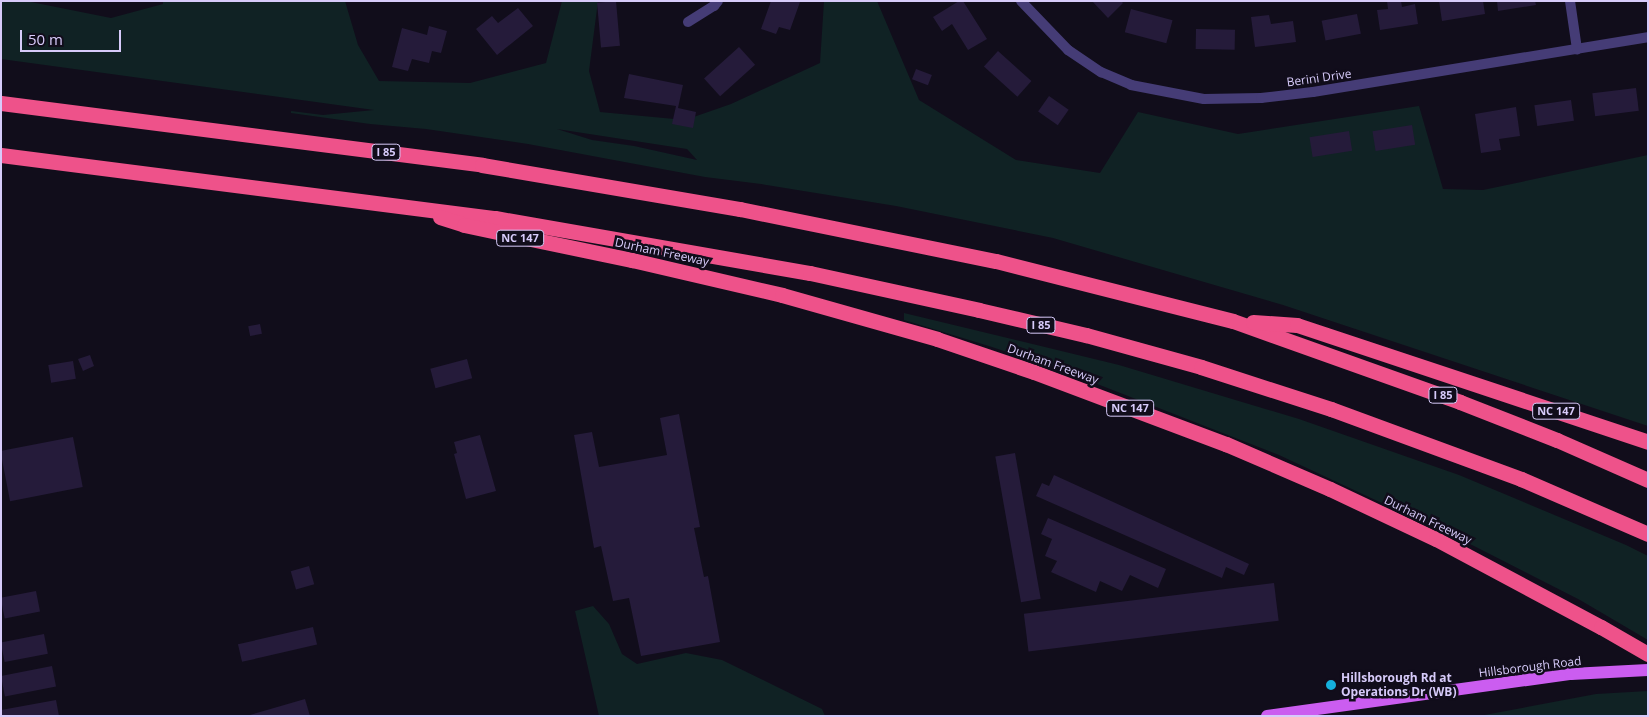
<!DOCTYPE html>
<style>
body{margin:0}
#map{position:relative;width:1649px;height:717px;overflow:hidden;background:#110d1b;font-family:"Open Sans",sans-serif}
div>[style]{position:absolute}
.green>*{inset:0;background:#102224}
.building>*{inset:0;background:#251b3a;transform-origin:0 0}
.street>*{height:10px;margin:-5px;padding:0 5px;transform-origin:5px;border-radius:5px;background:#453c76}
.primary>*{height:12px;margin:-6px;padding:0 6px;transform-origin:6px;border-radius:6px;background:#cb5df0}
.highway>*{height:15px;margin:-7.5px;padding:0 7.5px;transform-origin:7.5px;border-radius:7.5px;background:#ee528a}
.dots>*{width:14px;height:14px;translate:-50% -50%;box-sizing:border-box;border:2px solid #110d1b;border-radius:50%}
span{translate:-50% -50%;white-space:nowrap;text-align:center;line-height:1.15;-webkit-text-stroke:5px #110d1b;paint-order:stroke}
.shield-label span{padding:1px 4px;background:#110d1b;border:1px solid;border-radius:4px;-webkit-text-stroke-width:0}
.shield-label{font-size:11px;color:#d7cbfa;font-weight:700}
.street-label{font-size:12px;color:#d7cbfa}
.poi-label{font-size:12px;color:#d7cbfa;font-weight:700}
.left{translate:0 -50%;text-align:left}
.frame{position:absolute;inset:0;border:2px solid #d7cbfa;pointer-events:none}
.scale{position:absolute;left:20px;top:30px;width:101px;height:22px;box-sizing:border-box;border:2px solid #d7cbfa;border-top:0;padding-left:6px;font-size:15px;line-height:18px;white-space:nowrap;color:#d7cbfa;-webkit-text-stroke:4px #110d1b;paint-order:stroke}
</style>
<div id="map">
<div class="green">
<div style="clip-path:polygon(evenodd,1px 1px,26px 1px,111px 18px,163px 4px,163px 1px,345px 1px,358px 45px,379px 81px,470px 83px,546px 63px,562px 1px,598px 1px,589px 71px,600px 112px,685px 120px,731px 104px,820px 63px,824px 1px,877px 1px,919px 100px,1016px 160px,1100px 173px,1138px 112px,1238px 134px,1419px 106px,1443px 189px,1483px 190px,1648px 155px,1648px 426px,1283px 305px,1053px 238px,896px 206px,761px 184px,705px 177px,528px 144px,426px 129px,370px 124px,291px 113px,291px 111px,323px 115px,374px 110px,1px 59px,1px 1px,557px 129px,687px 149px,697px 160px,634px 146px,592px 140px,557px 129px)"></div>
<div style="clip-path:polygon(904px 313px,1119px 365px,1299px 419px,1459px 475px,1626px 545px,1648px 556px,1648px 640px,1580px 600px,1474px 546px,1279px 455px,1064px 371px,992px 347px,904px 320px)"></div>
<div style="clip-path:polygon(593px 606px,609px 624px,622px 654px,637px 664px,686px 653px,722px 660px,822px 709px,825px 716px,599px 716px,575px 611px)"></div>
<div style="clip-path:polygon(1648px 691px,1648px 716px,1479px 716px,1596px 694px)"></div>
</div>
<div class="building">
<div style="left:616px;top:1px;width:45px;height:19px;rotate:85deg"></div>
<div style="clip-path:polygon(771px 1px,800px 2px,790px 30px,779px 27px,776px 34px,761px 29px)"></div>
<div style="clip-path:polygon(959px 1px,963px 1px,987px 39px,968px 50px,952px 24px,942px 31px,933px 17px)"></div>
<div style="clip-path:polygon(1092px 1px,1121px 1px,1123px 3px,1108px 18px)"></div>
<div style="clip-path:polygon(1387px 1px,1401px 1px,1402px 7px,1415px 4px,1418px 24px,1380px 30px,1377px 10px,1388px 9px)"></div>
<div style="clip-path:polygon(1439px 1px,1483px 1px,1485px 14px,1442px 21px)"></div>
<div style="clip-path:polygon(1497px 1px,1535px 1px,1536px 5px,1498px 11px)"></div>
<div style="clip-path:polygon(518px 8px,533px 26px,497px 55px,476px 29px,492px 16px,498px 23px)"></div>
<div style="left:1131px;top:9px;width:43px;height:24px;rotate:15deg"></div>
<div style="left:1357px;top:14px;width:20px;height:36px;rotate:79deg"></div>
<div style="clip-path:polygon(1269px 15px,1271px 24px,1293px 21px,1296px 42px,1255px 47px,1251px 17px)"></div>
<div style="clip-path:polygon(429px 26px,447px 31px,441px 53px,432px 51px,429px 63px,412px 59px,408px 71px,392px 67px,402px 28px,427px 35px)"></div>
<div style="left:1196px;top:29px;width:39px;height:20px;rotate:1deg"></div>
<div style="left:739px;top:47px;width:24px;height:47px;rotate:48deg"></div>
<div style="left:998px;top:51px;width:45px;height:21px;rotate:42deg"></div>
<div style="left:916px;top:69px;width:17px;height:11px;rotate:21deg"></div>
<div style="clip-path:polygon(629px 74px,683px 85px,678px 108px,696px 112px,693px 128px,672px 124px,676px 106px,624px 98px)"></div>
<div style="left:1636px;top:88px;width:23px;height:44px;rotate:83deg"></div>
<div style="left:1049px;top:96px;width:24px;height:19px;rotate:35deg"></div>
<div style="left:1571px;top:100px;width:21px;height:37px;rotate:82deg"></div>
<div style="clip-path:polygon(1516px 107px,1520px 136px,1499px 139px,1501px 150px,1481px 153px,1475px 114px)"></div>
<div style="left:1412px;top:125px;width:20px;height:40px;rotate:81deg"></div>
<div style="left:1349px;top:131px;width:20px;height:40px;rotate:81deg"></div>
<div style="left:260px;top:324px;width:10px;height:12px;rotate:79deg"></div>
<div style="clip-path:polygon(90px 355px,94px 366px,83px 371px,78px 359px)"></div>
<div style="left:467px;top:359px;width:20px;height:38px;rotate:75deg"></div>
<div style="left:73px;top:361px;width:18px;height:25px;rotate:81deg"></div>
<div style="clip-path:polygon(679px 414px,700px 527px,694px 528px,704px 577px,708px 576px,720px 642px,641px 656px,629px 598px,613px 601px,601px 546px,594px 548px,574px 435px,592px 432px,599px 467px,667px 455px,660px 418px)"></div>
<div style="clip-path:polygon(480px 435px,496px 491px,466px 499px,454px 454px,457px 453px,454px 442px)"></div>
<div style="left:73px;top:437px;width:51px;height:74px;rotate:79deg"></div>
<div style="left:1015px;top:453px;width:148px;height:20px;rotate:80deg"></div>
<div style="clip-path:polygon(1054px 475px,1249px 564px,1244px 575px,1226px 567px,1222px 578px,1036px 496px,1042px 483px,1049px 486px)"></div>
<div style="clip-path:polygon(1048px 518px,1166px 569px,1158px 588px,1130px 575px,1122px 591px,1100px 581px,1096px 592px,1051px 572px,1057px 561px,1045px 556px,1052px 539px,1041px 534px)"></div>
<div style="left:309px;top:566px;width:19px;height:19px;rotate:74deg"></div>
<div style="left:1274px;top:583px;width:38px;height:252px;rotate:83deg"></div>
<div style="left:36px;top:591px;width:21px;height:36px;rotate:79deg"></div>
<div style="left:313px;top:627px;width:18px;height:77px;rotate:77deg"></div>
<div style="left:44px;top:634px;width:20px;height:44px;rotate:79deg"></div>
<div style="left:52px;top:666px;width:21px;height:52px;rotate:79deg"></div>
<div style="clip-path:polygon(305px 699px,310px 716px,250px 716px,250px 715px)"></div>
<div style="clip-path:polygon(56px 700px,59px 716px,1px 716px,1px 710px)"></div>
</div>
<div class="street">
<div style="left:1021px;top:1px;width:68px;rotate:46.2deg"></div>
<div style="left:1068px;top:50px;width:40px;rotate:34deg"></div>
<div style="left:1101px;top:72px;width:33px;rotate:23deg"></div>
<div style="left:1131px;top:85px;width:74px;rotate:10.9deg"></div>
<div style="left:1204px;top:99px;width:57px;rotate:-1deg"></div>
<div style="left:1261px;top:98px;width:52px;rotate:-6.6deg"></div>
<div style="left:1313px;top:92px;width:339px;rotate:-9.3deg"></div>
<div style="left:1570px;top:1px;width:49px;rotate:81.7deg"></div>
<div style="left:688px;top:22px;width:31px;rotate:-32deg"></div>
<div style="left:714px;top:6px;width:6px;rotate:-51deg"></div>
</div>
<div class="primary">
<div style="left:1267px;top:716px;width:307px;rotate:-7.9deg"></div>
<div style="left:1571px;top:674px;width:77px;rotate:-3deg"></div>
</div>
<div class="highway">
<div style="left:1px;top:103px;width:485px;rotate:7.3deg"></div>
<div style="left:482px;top:165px;width:262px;rotate:9.7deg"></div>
<div style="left:740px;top:209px;width:261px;rotate:11.5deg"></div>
<div style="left:996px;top:261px;width:244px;rotate:14.2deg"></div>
<div style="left:1233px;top:321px;width:241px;rotate:19.6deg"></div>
<div style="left:1460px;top:402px;width:104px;rotate:21.4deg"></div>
<div style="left:1557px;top:440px;width:99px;rotate:23.7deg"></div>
<div style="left:1px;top:155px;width:498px;rotate:7.3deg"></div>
<div style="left:495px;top:218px;width:320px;rotate:9.9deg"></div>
<div style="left:810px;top:273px;width:173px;rotate:12.3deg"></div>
<div style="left:979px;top:310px;width:110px;rotate:13.2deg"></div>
<div style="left:1086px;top:335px;width:119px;rotate:15.5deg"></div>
<div style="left:1201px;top:367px;width:137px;rotate:17.9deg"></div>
<div style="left:1331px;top:409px;width:202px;rotate:20.2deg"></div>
<div style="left:1521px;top:479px;width:138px;rotate:23.4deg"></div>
<div style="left:440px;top:217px;width:25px;rotate:18deg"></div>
<div style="left:464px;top:225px;width:172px;rotate:11.8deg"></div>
<div style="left:632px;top:260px;width:154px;rotate:13.1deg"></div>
<div style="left:782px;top:295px;width:161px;rotate:15.8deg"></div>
<div style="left:937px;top:339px;width:102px;rotate:18.8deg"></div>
<div style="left:1034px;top:372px;width:205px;rotate:20.6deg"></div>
<div style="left:1226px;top:444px;width:113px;rotate:23.4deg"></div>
<div style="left:1330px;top:489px;width:117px;rotate:25.3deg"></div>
<div style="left:1436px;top:539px;width:187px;rotate:28.1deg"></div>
<div style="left:1601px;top:627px;width:54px;rotate:29.9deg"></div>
<div style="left:1253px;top:322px;width:44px;rotate:3.9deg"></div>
<div style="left:1297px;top:325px;width:370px;rotate:18.4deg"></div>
</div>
<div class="dots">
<div style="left:1331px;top:685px;background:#15b0dc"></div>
</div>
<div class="shield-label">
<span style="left:386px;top:152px">I 85</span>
<span style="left:520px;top:238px">NC 147</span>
<span style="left:1041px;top:325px">I 85</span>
<span style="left:1443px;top:395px">I 85</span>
<span style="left:1130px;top:408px">NC 147</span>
<span style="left:1556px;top:411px">NC 147</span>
</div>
<div class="street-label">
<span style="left:1319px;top:78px;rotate:-8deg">Berini Drive</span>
<span style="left:662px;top:252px;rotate:12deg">Durham Freeway</span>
<span style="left:1053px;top:364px;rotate:20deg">Durham Freeway</span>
<span style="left:1428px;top:520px;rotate:26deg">Durham Freeway</span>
<span style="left:1530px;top:667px;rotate:-7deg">Hillsborough Road</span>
</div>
<div class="poi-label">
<span class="left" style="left:1341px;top:685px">Hillsborough Rd at<br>Operations Dr (WB)</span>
</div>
<div class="frame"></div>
<div class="scale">50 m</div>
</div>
